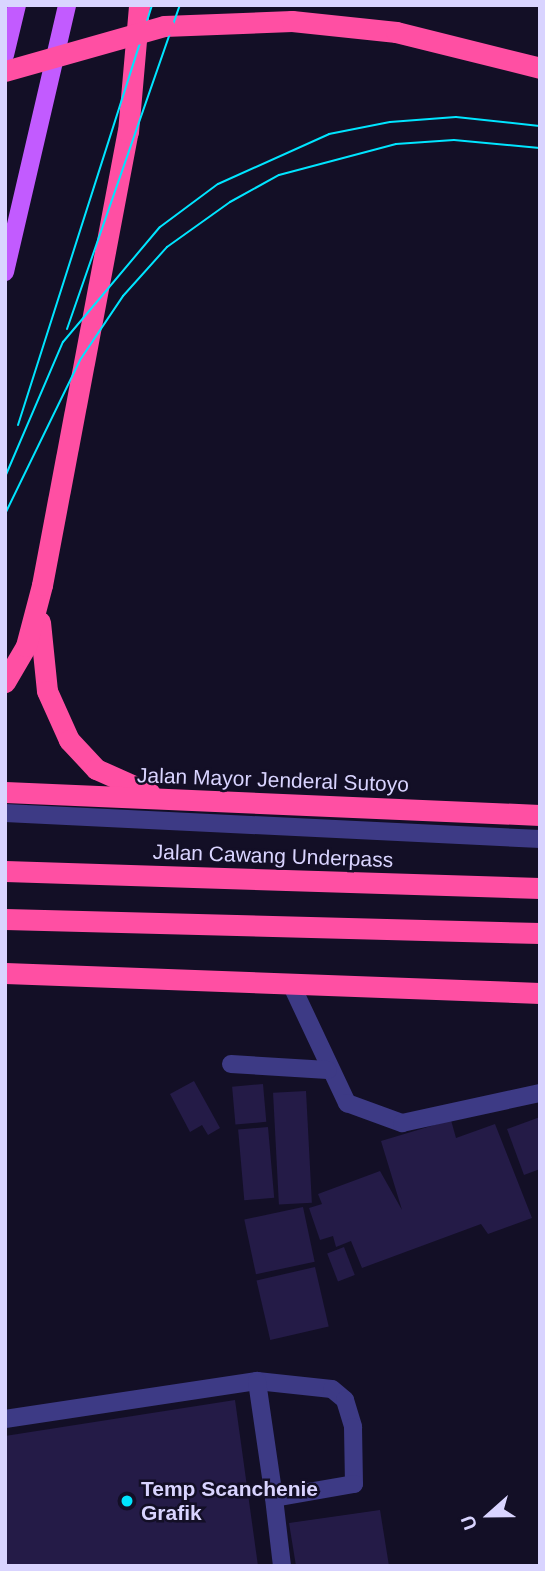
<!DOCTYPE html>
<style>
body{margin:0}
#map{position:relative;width:545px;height:1571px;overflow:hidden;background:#130f26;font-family:Helvetica,sans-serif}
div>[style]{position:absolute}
.building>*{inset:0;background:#241b47;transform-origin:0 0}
.minor>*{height:18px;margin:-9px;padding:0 9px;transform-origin:9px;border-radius:9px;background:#3d3a85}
.major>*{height:18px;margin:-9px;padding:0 9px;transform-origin:9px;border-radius:9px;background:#c25bff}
.highway>*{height:21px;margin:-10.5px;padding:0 10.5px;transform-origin:10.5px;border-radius:10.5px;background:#ff4fa3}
.tram>*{height:2px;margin:-1px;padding:0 1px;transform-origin:1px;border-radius:1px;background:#00e5ff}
.highway-bridge>*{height:21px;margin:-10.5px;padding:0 10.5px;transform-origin:10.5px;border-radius:10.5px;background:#ff4fa3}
.dots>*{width:19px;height:19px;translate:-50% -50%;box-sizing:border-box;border:4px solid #130f26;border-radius:50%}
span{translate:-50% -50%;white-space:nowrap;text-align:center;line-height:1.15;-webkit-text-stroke:5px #130f26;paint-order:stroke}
.street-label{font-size:21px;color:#d9d4ff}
.poi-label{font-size:21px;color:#d9d4ff;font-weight:700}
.left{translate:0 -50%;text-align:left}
.frame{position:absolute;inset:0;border:7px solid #d9d4ff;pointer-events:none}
.north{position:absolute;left:454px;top:1480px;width:70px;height:70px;-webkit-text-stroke:5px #130f26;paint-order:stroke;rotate:249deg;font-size:19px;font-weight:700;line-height:28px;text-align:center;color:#d9d4ff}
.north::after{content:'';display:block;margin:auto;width:24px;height:32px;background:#d9d4ff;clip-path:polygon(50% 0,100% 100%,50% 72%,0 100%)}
</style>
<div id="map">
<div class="building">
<div style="clip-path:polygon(194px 1081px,220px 1128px,208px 1135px,202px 1125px,190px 1132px,170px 1094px)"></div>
<div style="left:263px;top:1084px;width:38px;height:31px;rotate:85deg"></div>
<div style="left:306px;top:1091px;width:112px;height:33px;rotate:87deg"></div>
<div style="clip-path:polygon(540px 1117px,540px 1169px,524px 1175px,507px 1129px)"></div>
<div style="clip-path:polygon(451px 1120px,456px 1138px,495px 1124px,532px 1218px,488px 1234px,481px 1224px,362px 1268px,351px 1241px,336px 1247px,333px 1236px,320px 1240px,309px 1208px,322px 1204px,318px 1194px,380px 1171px,402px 1210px,381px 1141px)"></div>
<div style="left:268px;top:1127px;width:71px;height:30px;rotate:85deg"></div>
<div style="left:303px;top:1207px;width:56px;height:60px;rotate:78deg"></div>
<div style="left:344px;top:1247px;width:30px;height:18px;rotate:69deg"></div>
<div style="left:315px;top:1267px;width:61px;height:60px;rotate:77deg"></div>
<div style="clip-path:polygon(235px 1400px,258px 1566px,5px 1566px,5px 1436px)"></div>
<div style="clip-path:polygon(380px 1510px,389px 1566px,296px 1566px,289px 1523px)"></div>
</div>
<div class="minor">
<div style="left:5px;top:813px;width:536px;rotate:2.78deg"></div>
<div style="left:291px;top:984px;width:132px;rotate:64.8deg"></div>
<div style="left:347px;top:1103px;width:59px;rotate:20deg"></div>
<div style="left:402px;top:1123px;width:141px;rotate:-12.3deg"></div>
<div style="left:231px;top:1064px;width:97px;rotate:3.5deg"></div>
<div style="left:5px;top:1419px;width:255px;rotate:-8.6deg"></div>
<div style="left:257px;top:1381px;width:75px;rotate:6.1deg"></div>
<div style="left:332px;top:1389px;width:17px;rotate:40deg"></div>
<div style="left:345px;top:1400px;width:28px;rotate:73deg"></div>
<div style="left:353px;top:1427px;width:57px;rotate:89deg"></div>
<div style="left:354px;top:1484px;width:81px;rotate:170.1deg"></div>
<div style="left:274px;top:1498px;width:118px;rotate:-98.3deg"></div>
<div style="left:274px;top:1498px;width:68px;rotate:83.3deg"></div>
</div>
<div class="major">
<div style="left:5px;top:55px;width:51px;rotate:-76.5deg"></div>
<div style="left:5px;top:272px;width:274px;rotate:-76.9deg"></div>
</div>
<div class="highway">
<div style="left:164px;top:26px;width:128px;rotate:-2.2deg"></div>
<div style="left:292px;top:21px;width:105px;rotate:6deg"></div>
<div style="left:396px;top:32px;width:148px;rotate:14deg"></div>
<div style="left:40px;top:622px;width:69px;rotate:84.2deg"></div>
<div style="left:47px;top:691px;width:54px;rotate:65.8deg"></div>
<div style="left:69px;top:740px;width:40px;rotate:47deg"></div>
<div style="left:96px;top:769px;width:59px;rotate:24deg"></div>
<div style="left:5px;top:682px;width:42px;rotate:-59.7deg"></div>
<div style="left:26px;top:646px;width:63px;rotate:-75.3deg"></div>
<div style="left:42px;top:585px;width:461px;rotate:-79.3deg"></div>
<div style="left:128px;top:132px;width:127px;rotate:-85deg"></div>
<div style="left:5px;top:792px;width:535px;rotate:2.46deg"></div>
<div style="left:5px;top:871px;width:535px;rotate:1.82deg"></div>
<div style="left:5px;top:919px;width:535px;rotate:1.5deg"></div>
<div style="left:5px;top:973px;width:535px;rotate:2.14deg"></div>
</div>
<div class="tram">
<div style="left:67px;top:329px;width:343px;rotate:-70.8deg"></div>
<div style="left:18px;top:425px;width:441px;rotate:-72.3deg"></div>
<div style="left:5px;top:477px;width:147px;rotate:-66.8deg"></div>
<div style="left:63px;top:342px;width:150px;rotate:-49.9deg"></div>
<div style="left:160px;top:227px;width:72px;rotate:-36.6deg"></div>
<div style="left:218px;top:184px;width:122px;rotate:-24.2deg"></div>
<div style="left:329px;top:134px;width:62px;rotate:-11.1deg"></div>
<div style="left:390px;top:122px;width:66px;rotate:-4.3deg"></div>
<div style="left:456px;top:117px;width:84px;rotate:6.1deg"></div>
<div style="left:5px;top:514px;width:171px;rotate:-64deg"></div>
<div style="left:80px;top:360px;width:77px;rotate:-56.1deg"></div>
<div style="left:123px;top:296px;width:66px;rotate:-48.1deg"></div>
<div style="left:167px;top:247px;width:77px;rotate:-35.5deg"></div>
<div style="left:230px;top:202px;width:56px;rotate:-28.9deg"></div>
<div style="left:279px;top:175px;width:121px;rotate:-14.8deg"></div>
<div style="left:396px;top:144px;width:58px;rotate:-3.9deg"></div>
<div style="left:454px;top:140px;width:86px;rotate:5.3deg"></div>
</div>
<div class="highway-bridge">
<div style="left:5px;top:71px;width:165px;rotate:-15.8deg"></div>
</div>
<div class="dots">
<div style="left:127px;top:1501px;background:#00e5ff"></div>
</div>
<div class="street-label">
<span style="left:273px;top:780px;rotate:2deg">Jalan Mayor Jenderal Sutoyo</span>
<span style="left:273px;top:856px;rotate:2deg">Jalan Cawang Underpass</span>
</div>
<div class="poi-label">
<span class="left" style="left:141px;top:1501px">Temp Scanchenie<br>Grafik</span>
</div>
<div class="frame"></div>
<div class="north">U</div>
</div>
